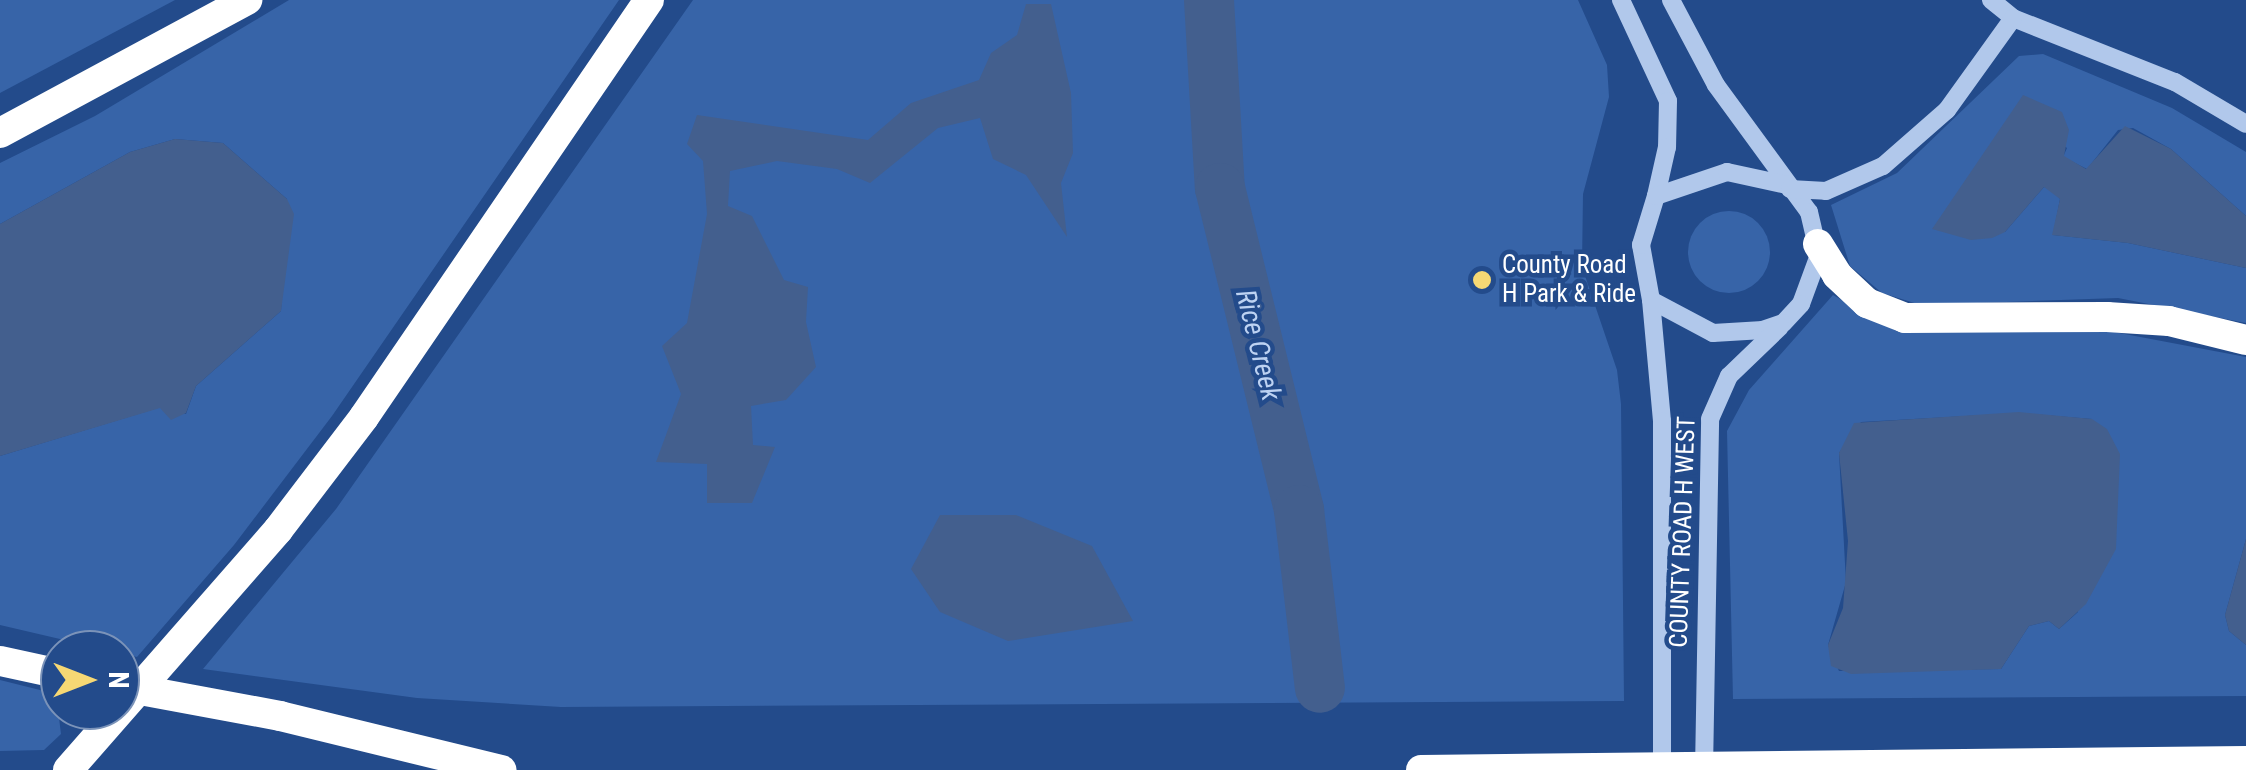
<!DOCTYPE html>
<style>
body{margin:0}
#map{position:relative;width:2246px;height:770px;overflow:hidden;background:#234b8b;font-family:"Roboto Condensed",sans-serif}
div>[style]{position:absolute}
.green>*{inset:0;background:#3764a8}
.round{border-radius:50%}
.water>*{inset:0;background:#435f8e}
.river>*{height:50px;margin:-25px;padding:0 25px;transform-origin:25px;border-radius:25px;background:#435f8e}
.tertiary>*{height:18px;margin:-9px;padding:0 9px;transform-origin:9px;border-radius:9px;background:#b1c8eb}
.motorway>*{height:30px;margin:-15px;padding:0 15px;transform-origin:15px;border-radius:15px;background:#fff}
.dots>*{width:28px;height:28px;translate:-50% -50%;box-sizing:border-box;border:5px solid #234b8b;border-radius:50%}
span{translate:-50% -50%;white-space:nowrap;text-align:center;line-height:1.15;-webkit-text-stroke:9px #234b8b;paint-order:stroke}
.poi-label{font-size:25px;color:#fff}
.left{translate:0 -50%;text-align:left}
.street-label{font-size:25px;color:#fff}
.water-label{font-size:28px;color:#bdd2f2;font-style:italic}
.north{position:absolute;left:40px;top:630px;width:100px;height:100px;box-sizing:border-box;background:#234b8b;border:2px solid #7b93b9;border-radius:50%;rotate:90deg;font-size:28px;font-weight:700;line-height:40px;text-align:center;color:#fff}
.north::after{content:'';display:block;margin:auto;width:35px;height:45px;background:#f6d874;clip-path:polygon(50% 0,100% 100%,50% 72%,0 100%)}
</style>
<div id="map">
<div class="green">
<div style="clip-path:polygon(0 0,175px 0,0 93px)"></div>
<div style="clip-path:polygon(289px 0,619px 0,332px 416px,234px 545px,137px 657px,0 625px,0 456px,161px 407px,186px 414px,196px 386px,281px 311px,287px 199px,223px 143px,175px 139px,130px 152px,0 224px,0 163px,95px 116px)"></div>
<div style="clip-path:polygon(693px 0,1578px 0,1607px 65px,1609px 97px,1583px 194px,1582px 267px,1617px 370px,1621px 404px,1624px 701px,561px 707px,417px 698px,203px 669px,336px 509px)"></div>
<div style="clip-path:polygon(2043px 54px,2172px 108px,2246px 152px,2246px 216px,2171px 149px,2133px 128px,2118px 130px,2087px 169px,2063px 157px,2067px 148px,2018px 110px,1933px 229px,2005px 232px,2044px 187px,2054px 190px,2060px 199px,2053px 235px,2128px 243px,2246px 268px,2246px 323px,2118px 298px,1921px 305px,1882px 293px,1850px 266px,1831px 205px,1897px 173px,2019px 56px)"></div>
<div class="round" style="left:1688px;top:211px;width:82px;height:82px"></div>
<div style="clip-path:polygon(evenodd,1833px 295px,1898px 332px,2114px 332px,2246px 357px,2246px 539px,2225px 615px,2229px 631px,2246px 645px,2246px 696px,1733px 699px,1727px 431px,1749px 390px,1833px 295px,2019px 413px,2092px 419px,2078px 612px,2059px 629px,2049px 621px,2029px 626px,2001px 669px,1839px 671px,1828px 645px,1846px 582px,1839px 453px,1861px 422px,2019px 413px)"></div>
<div style="clip-path:polygon(0 680px,56px 694px,61px 734px,44px 750px,0 751px)"></div>
</div>
<div class="water">
<div style="clip-path:polygon(1026px 4px,1051px 4px,1071px 93px,1073px 153px,1061px 183px,1067px 237px,1026px 175px,993px 159px,980px 118px,938px 128px,870px 183px,837px 169px,777px 161px,730px 171px,728px 206px,752px 216px,784px 280px,808px 287px,806px 322px,816px 367px,786px 400px,751px 406px,753px 445px,775px 447px,752px 503px,707px 503px,707px 464px,656px 462px,681px 394px,662px 346px,687px 323px,707px 214px,703px 161px,687px 144px,697px 115px,868px 140px,911px 103px,979px 80px,991px 53px,1017px 35px)"></div>
<div style="clip-path:polygon(2023px 95px,2062px 112px,2069px 130px,2064px 156px,2086px 169px,2125px 126px,2171px 149px,2246px 216px,2246px 268px,2128px 243px,2052px 235px,2060px 199px,2044px 187px,2005px 232px,1992px 238px,1971px 240px,1932px 229px)"></div>
<div style="clip-path:polygon(175px 139px,223px 143px,287px 199px,294px 214px,281px 311px,196px 386px,186px 413px,171px 420px,160px 408px,0 456px,0 224px,130px 152px)"></div>
<div style="clip-path:polygon(2019px 412px,2092px 419px,2107px 429px,2120px 454px,2116px 549px,2086px 604px,2059px 629px,2049px 621px,2029px 626px,2001px 669px,1851px 674px,1831px 666px,1828px 645px,1843px 608px,1848px 541px,1839px 453px,1854px 423px)"></div>
<div style="clip-path:polygon(940px 515px,1016px 515px,1092px 546px,1133px 621px,1008px 641px,940px 612px,911px 569px)"></div>
<div style="clip-path:polygon(2246px 539px,2246px 645px,2229px 631px,2225px 615px)"></div>
</div>
<div class="river">
<div style="left:1209px;top:0;width:188px;rotate:86.7deg"></div>
<div style="left:1220px;top:188px;width:332px;rotate:76.2deg"></div>
<div style="left:1299px;top:510px;width:179px;rotate:83.3deg"></div>
</div>
<div class="tertiary">
<div style="left:1621px;top:0;width:111px;rotate:65deg"></div>
<div style="left:1668px;top:101px;width:46px;rotate:91.2deg"></div>
<div style="left:1667px;top:147px;width:50px;rotate:102.7deg"></div>
<div style="left:1671px;top:0;width:96px;rotate:62.1deg"></div>
<div style="left:1716px;top:85px;width:157px;rotate:53.8deg"></div>
<div style="left:1809px;top:212px;width:44px;rotate:76.9deg"></div>
<div style="left:1819px;top:255px;width:52px;rotate:110.2deg"></div>
<div style="left:1801px;top:304px;width:26px;rotate:133deg"></div>
<div style="left:1783px;top:323px;width:21px;rotate:161deg"></div>
<div style="left:1763px;top:330px;width:50px;rotate:176.6deg"></div>
<div style="left:1713px;top:333px;width:70px;rotate:-152deg"></div>
<div style="left:1651px;top:300px;width:56px;rotate:-100.3deg"></div>
<div style="left:1641px;top:245px;width:51px;rotate:-73deg"></div>
<div style="left:1656px;top:196px;width:75px;rotate:-18.7deg"></div>
<div style="left:1727px;top:172px;width:61px;rotate:12.2deg"></div>
<div style="left:1991px;top:0;width:28px;rotate:39deg"></div>
<div style="left:2013px;top:18px;width:174px;rotate:21.6deg"></div>
<div style="left:2175px;top:82px;width:82px;rotate:30.6deg"></div>
<div style="left:1790px;top:189px;width:36px;rotate:3deg"></div>
<div style="left:1826px;top:191px;width:62px;rotate:-23.7deg"></div>
<div style="left:1883px;top:166px;width:85px;rotate:-41.2deg"></div>
<div style="left:1947px;top:110px;width:113px;rotate:-54.3deg"></div>
<div style="left:1651px;top:300px;width:121px;rotate:84.8deg"></div>
<div style="left:1662px;top:421px;width:349px;rotate:90deg"></div>
<div style="left:1704px;top:770px;width:351px;rotate:-89deg"></div>
<div style="left:1710px;top:419px;width:47px;rotate:-66.2deg"></div>
<div style="left:1729px;top:376px;width:71px;rotate:-43.9deg"></div>
</div>
<div class="motorway">
<div style="left:0;top:133px;width:281px;rotate:-28.3deg"></div>
<div style="left:1818px;top:244px;width:36px;rotate:58deg"></div>
<div style="left:1837px;top:275px;width:41px;rotate:43deg"></div>
<div style="left:1867px;top:303px;width:41px;rotate:21.5deg"></div>
<div style="left:1905px;top:318px;width:202px;rotate:-0.3deg"></div>
<div style="left:2107px;top:317px;width:62px;rotate:3.7deg"></div>
<div style="left:2169px;top:321px;width:79px;rotate:13.9deg"></div>
<div style="left:0;top:661px;width:61px;rotate:12.2deg"></div>
<div style="left:124px;top:687px;width:159px;rotate:10.5deg"></div>
<div style="left:280px;top:716px;width:228px;rotate:13.7deg"></div>
<div style="left:68px;top:770px;width:319px;rotate:-48.8deg"></div>
<div style="left:278px;top:530px;width:142px;rotate:-52.7deg"></div>
<div style="left:364px;top:417px;width:505px;rotate:-55.65deg"></div>
<div style="left:1421px;top:770px;width:825px;rotate:-0.63deg"></div>
</div>
<div class="dots">
<div style="left:1482px;top:280px;background:#f6d874"></div>
</div>
<div class="poi-label">
<span class="left" style="left:1502px;top:280px">County Road<br>H Park &amp; Ride</span>
</div>
<div class="street-label">
<span style="left:1683px;top:532px;rotate:-88deg">COUNTY ROAD H WEST</span>
</div>
<div class="water-label">
<span style="left:1258px;top:345px;rotate:76deg">Rice Creek</span>
</div>
<div class="north">N</div>
</div>
